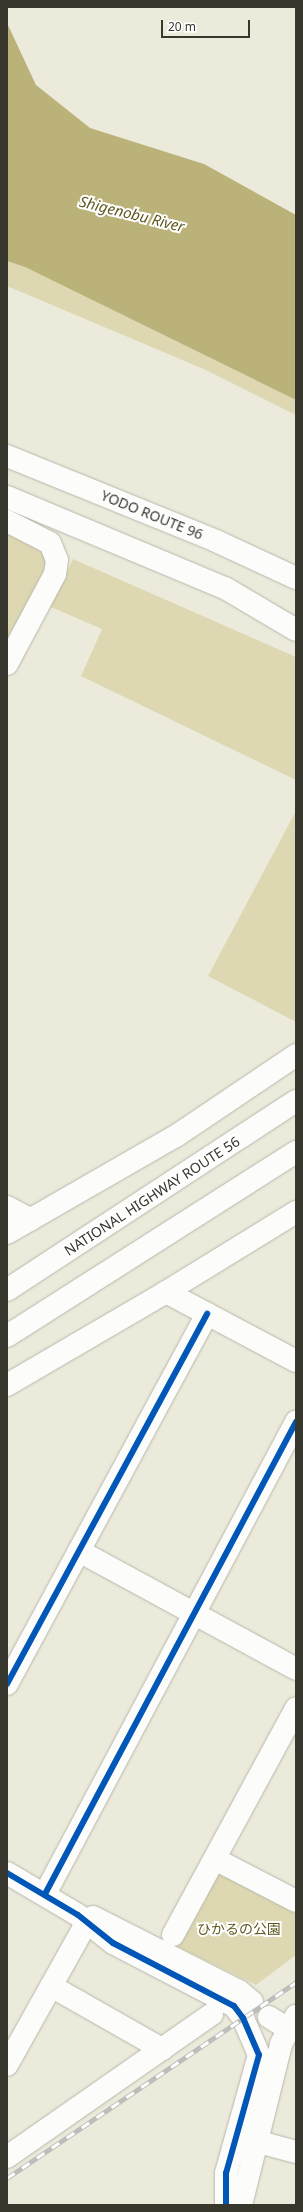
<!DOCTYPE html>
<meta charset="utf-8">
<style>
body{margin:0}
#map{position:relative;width:303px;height:2212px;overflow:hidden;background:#eceadb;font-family:"Noto Sans","Noto Sans JP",sans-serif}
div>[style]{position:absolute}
.green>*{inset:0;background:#ddd8b2}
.water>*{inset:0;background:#bab279}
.roads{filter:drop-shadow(0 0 1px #b8b7ab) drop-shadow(0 0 1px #b8b7ab)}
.minor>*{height:22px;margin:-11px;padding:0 11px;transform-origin:11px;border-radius:11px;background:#fcfcfa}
.highway>*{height:22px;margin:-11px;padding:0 11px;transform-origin:11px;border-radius:11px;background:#fcfcfa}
.rail>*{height:4.5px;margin-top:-2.25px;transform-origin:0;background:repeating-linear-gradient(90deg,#fff 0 9px,#bdbdba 0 18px);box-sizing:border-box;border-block:1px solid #bdbdba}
.cycleway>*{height:6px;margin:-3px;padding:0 3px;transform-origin:3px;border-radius:3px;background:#0057b8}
span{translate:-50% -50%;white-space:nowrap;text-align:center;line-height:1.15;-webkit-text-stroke:4px #fff;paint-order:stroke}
.street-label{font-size:14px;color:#38372d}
.park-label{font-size:14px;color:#605920}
.water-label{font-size:15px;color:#605920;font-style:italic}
.frame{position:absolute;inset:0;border:8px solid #38372d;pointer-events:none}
.scale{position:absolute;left:161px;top:20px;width:89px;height:18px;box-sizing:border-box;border:2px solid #38372d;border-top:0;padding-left:5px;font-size:12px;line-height:14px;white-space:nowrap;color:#38372d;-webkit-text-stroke:3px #fff;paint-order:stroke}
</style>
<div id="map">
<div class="green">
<div style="clip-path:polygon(7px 261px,25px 267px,296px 400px,296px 415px,206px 370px,7px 286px)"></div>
<div style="clip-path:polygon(7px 529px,43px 546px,49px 557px,34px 595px,7px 638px)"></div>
<div style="clip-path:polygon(73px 559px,296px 657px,296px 780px,81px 676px,102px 629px,51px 607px)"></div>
<div style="clip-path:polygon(296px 811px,296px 1022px,208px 976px)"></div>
<div style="clip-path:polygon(220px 1869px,296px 1912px,296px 1955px,256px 1985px,178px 1947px)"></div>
</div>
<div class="water">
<div style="clip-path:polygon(7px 23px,36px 85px,90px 128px,204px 164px,296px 215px,296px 400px,25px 267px,7px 261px)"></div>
</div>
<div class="roads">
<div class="minor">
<div style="left:7px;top:456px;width:226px;rotate:22.1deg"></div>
<div style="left:216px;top:541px;width:88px;rotate:24.8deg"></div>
<div style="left:7px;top:497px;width:236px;rotate:22.7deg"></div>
<div style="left:225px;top:588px;width:82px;rotate:30.6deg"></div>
<div style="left:7px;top:521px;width:48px;rotate:27.1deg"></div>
<div style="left:50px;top:543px;width:18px;rotate:68deg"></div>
<div style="left:57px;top:560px;width:14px;rotate:98deg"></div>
<div style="left:55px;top:574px;width:102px;rotate:118.1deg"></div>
<div style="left:7px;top:1207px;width:27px;rotate:28deg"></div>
<div style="left:7px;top:1233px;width:195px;rotate:-29.9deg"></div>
<div style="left:176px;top:1136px;width:145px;rotate:-34deg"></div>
<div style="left:166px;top:1292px;width:147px;rotate:28deg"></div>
<div style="left:7px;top:1385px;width:184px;rotate:-30.3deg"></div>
<div style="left:166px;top:1292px;width:153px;rotate:-31.6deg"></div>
<div style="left:79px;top:1551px;width:247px;rotate:28.5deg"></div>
<div style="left:7px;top:1684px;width:421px;rotate:-61.6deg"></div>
<div style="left:215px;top:1859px;width:91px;rotate:27.4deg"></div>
<div style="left:7px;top:1873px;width:82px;rotate:30.6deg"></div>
<div style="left:78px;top:1915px;width:45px;rotate:38.7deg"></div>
<div style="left:113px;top:1943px;width:136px;rotate:27.5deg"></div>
<div style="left:234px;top:2006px;width:15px;rotate:53deg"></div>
<div style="left:243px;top:2018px;width:40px;rotate:66.6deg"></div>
<div style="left:259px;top:2055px;width:123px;rotate:105.6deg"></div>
<div style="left:226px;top:2173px;width:32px;rotate:90deg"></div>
<div style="left:45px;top:1894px;width:535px;rotate:-62deg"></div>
<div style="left:93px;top:1917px;width:164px;rotate:26.9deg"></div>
<div style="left:239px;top:1991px;width:17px;rotate:40deg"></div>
<div style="left:173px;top:1935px;width:258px;rotate:-61.5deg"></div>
<div style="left:51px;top:1986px;width:128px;rotate:29.6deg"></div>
<div style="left:269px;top:2017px;width:22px;rotate:32deg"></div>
<div style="left:7px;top:2065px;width:164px;rotate:-60.8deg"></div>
<div style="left:255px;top:2141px;width:42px;rotate:15deg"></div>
<div style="left:7px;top:2157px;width:250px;rotate:-34.9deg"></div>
<div style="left:241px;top:2205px;width:166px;rotate:-76deg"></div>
<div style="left:281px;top:2044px;width:32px;rotate:-62deg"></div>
</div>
<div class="highway">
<div style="left:7px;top:1290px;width:345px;rotate:-33.2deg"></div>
<div style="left:7px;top:1336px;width:343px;rotate:-32.5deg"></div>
</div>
</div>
<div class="rail">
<div style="left:7px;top:2178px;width:349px;rotate:-34.1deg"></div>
</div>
<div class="cycleway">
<div style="left:7px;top:1684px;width:421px;rotate:-61.6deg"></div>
<div style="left:7px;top:1873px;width:82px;rotate:30.6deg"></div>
<div style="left:78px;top:1915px;width:45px;rotate:38.7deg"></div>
<div style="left:113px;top:1943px;width:136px;rotate:27.5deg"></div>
<div style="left:234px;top:2006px;width:15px;rotate:53deg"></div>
<div style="left:243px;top:2018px;width:40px;rotate:66.6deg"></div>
<div style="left:259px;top:2055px;width:123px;rotate:105.6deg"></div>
<div style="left:226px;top:2173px;width:32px;rotate:90deg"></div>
<div style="left:45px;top:1894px;width:535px;rotate:-62deg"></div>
</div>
<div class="street-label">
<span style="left:152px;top:515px;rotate:22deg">YODO ROUTE 96</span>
<span style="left:152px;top:1196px;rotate:-33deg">NATIONAL HIGHWAY ROUTE 56</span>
</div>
<div class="park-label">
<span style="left:239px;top:1929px">ひかるの公園</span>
</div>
<div class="water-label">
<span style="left:132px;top:214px;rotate:14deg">Shigenobu River</span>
</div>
<div class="frame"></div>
<div class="scale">20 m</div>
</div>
